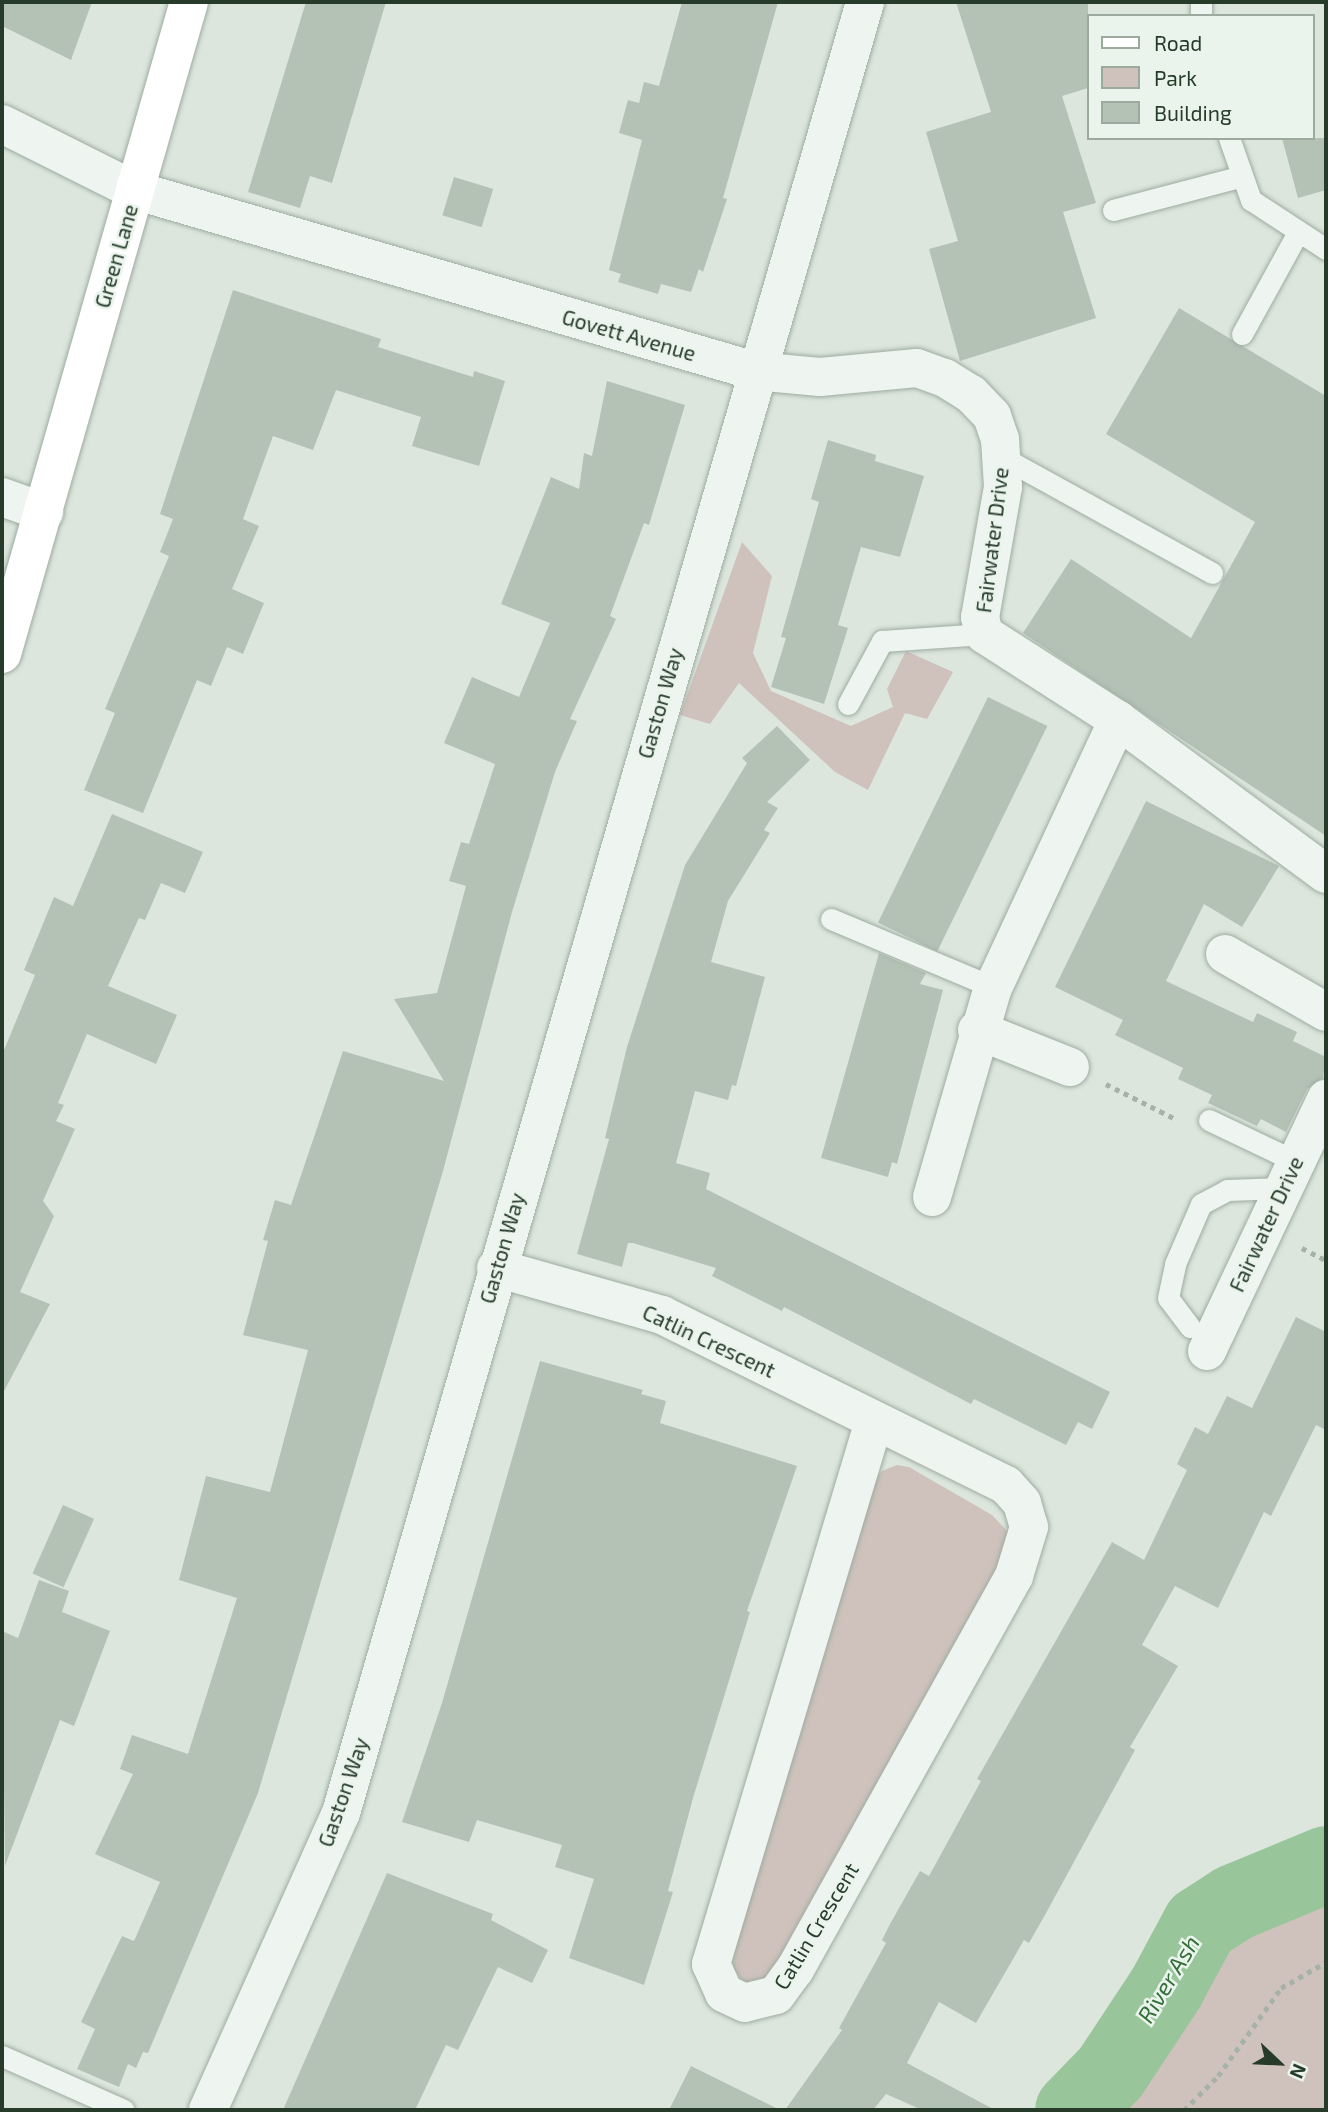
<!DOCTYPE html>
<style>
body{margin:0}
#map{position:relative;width:1328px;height:2112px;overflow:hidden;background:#dce6dd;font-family:"Exo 2",sans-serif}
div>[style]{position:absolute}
.green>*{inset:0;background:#cfc2bd}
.river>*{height:77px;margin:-38.5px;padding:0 38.5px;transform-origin:38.5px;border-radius:38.5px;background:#98c599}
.building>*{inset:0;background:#b4c2b6;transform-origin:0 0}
.path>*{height:4.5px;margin-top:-2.25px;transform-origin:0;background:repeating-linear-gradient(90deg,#a6b1a8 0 5px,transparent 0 10px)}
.roads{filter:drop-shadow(0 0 2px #9eaca0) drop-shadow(0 0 2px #9eaca0)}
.service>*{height:21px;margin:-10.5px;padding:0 10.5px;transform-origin:10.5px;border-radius:10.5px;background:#eef4ef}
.minor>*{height:38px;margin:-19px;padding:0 19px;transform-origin:19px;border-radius:19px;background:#eef4ef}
.tertiary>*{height:38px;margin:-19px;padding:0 19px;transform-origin:19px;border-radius:19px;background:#eef4ef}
.secondary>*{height:38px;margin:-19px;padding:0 19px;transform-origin:19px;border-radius:19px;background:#fff}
span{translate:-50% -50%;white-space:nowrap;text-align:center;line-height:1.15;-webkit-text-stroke:5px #ebf4ec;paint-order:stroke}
.street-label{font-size:21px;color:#263b2a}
.water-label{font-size:23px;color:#336d37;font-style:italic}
.frame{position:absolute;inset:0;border:4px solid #263b2a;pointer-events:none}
.legend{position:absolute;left:1087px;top:14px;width:228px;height:126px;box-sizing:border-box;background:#ebf4ec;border:2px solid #9caa9e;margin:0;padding:9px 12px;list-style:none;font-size:21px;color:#263b2a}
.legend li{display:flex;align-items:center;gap:14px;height:35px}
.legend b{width:35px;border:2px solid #9caa9e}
.north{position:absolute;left:1244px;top:2028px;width:70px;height:70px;-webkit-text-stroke:5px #ebf4ec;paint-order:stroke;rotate:113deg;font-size:19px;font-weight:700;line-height:28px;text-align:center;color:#263b2a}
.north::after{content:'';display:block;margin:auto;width:24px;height:32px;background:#263b2a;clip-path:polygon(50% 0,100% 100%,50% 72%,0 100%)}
</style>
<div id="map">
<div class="green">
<div style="clip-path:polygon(742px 542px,772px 576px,753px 653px,771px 691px,851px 726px,893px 707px,887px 689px,906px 651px,953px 672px,927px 719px,905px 713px,868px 790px,835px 772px,739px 683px,710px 724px,680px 715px)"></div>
<div style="clip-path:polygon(897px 1465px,909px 1467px,992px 1515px,1008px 1532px,1012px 1546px,776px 1974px,761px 1987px,744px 1983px,733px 1968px,734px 1940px,869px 1487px,882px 1471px)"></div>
<div style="clip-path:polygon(1326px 1883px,1326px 2110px,1073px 2110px,1110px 2072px,1165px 1989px,1200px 1924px,1234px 1902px,1281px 1906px)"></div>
</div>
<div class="river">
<div style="left:1073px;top:2110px;width:53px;rotate:-45.8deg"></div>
<div style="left:1110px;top:2072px;width:100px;rotate:-56.5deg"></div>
<div style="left:1165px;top:1989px;width:74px;rotate:-61.7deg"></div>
<div style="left:1200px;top:1924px;width:40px;rotate:-32.9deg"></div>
<div style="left:1234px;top:1902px;width:100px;rotate:-22.4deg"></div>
</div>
<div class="building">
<div style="clip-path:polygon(2px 2px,92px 2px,71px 60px,2px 26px)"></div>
<div style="clip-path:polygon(306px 2px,386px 2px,332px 183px,310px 176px,300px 208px,248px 192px)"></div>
<div style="clip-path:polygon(682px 2px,778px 2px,723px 198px,727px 199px,703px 272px,699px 269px,691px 292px,661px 284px,658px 294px,618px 282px,621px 274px,609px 270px,642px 140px,619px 133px,628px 100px,639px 103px,644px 82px,659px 86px)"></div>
<div style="clip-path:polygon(956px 2px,1088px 2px,1088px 88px,1062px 96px,1096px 203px,1063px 212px,1096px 318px,960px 361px,929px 249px,958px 241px,926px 132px,991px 112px)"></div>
<div style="clip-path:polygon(1282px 138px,1326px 138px,1326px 190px,1298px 198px)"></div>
<div style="left:454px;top:177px;width:41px;height:40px;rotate:17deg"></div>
<div style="clip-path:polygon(233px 290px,381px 339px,378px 347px,473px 377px,474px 371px,505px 381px,479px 466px,412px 446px,421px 417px,336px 390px,313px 450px,273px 436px,243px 519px,259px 526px,232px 589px,264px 603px,243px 654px,227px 647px,211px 686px,197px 680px,143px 813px,84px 790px,115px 713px,105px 709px,169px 556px,160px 552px,173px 519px,160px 514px)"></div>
<div style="clip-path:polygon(1179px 308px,1326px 396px,1326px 836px,1023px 633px,1071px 559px,1191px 638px,1255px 522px,1106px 434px)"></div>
<div style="clip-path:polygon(607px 381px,685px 405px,649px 525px,644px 523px,610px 616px,616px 619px,570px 719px,577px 721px,555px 772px,512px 912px,443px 1171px,258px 1793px,148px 2053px,143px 2052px,136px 2068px,128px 2064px,119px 2087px,77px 2069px,95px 2029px,81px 2022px,122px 1936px,134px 1941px,160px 1882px,95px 1854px,133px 1774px,120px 1769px,132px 1735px,188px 1754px,237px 1598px,179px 1580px,206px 1476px,270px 1492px,308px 1350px,243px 1335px,268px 1241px,263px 1240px,275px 1200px,291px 1205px,343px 1051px,444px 1081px,394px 999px,437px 993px,466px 886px,449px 881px,461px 842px,469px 844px,495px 764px,444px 743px,472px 677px,519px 697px,550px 623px,501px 604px,551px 477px,579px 489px,584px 453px,592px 456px)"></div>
<div style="clip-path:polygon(828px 440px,876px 455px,875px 461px,924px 476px,900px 557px,861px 547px,838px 625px,848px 628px,824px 704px,771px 687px,786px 638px,781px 637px,819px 502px,811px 499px)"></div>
<div style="left:988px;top:697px;width:66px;height:251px;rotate:26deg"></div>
<div style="clip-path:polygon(777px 726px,810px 760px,767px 802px,778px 808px,764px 830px,770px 833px,728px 901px,711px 962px,765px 977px,736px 1086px,732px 1085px,728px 1100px,695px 1091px,676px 1163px,710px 1173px,706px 1189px,1110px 1392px,1092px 1429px,1078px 1422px,1066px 1445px,974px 1399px,971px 1404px,784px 1307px,782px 1311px,712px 1276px,716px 1268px,633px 1243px,628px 1243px,622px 1267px,577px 1254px,609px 1139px,605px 1138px,627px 1047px,685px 865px,747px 763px,742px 758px)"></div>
<div style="clip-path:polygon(1146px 801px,1279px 866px,1242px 927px,1204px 904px,1166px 981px,1253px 1022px,1257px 1013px,1297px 1032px,1293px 1041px,1326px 1057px,1323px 1078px,1307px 1089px,1286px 1132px,1261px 1119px,1257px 1126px,1208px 1103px,1212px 1095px,1178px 1079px,1183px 1068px,1115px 1035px,1123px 1020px,1055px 987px)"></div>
<div style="clip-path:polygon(112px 814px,203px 852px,185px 893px,161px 883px,145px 920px,139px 918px,108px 986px,177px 1015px,156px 1064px,87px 1034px,58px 1103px,64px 1105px,56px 1121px,75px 1129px,43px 1201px,54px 1216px,20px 1292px,50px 1304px,2px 1395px,2px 1055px,35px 975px,24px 970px,54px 897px,73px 906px)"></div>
<div style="clip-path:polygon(879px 953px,926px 973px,920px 984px,943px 990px,897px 1164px,892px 1162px,888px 1177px,821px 1158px)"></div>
<div style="clip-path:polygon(1296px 1317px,1326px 1332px,1326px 1430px,1316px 1425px,1271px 1516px,1264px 1512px,1218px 1608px,1175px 1586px,1142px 1645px,1178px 1666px,1130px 1747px,1135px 1750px,1045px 1915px,1029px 1943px,1024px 1940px,976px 2023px,939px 2002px,907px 2063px,995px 2110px,922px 2110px,886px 2094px,873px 2110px,785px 2110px,842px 2030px,839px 2028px,886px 1943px,882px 1940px,890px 1924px,920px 1871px,929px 1876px,981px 1781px,977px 1779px,1112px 1542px,1144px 1560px,1187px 1470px,1177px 1464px,1195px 1427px,1208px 1434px,1227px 1396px,1252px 1408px)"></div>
<div style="clip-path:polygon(540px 1361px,643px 1390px,641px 1394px,666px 1401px,660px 1423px,797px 1466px,747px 1611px,750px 1612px,693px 1798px,668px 1891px,673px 1892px,644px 1985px,569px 1958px,594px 1879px,555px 1867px,562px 1845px,477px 1820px,469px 1842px,402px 1822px,442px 1703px)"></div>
<div style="left:63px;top:1505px;width:34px;height:75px;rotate:24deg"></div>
<div style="clip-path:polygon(39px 1580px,69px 1591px,62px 1612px,110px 1631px,74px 1726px,60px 1720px,5px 1866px,2px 1631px,18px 1638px)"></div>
<div style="clip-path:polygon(387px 1873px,493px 1914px,491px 1920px,548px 1950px,532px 1983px,498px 1967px,458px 2050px,446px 2045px,415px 2110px,283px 2110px)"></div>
<div style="clip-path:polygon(691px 2066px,780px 2110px,669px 2110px)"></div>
</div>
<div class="path">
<div style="left:1106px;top:1084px;width:78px;rotate:26.6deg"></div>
<div style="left:1302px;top:1248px;width:27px;rotate:27deg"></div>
<div style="left:1184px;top:2110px;width:48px;rotate:-45deg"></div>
<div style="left:1218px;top:2076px;width:108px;rotate:-54.4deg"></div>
<div style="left:1281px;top:1988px;width:52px;rotate:-30deg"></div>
</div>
<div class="roads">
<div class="service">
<div style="left:1201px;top:2px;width:14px;rotate:90deg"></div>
<div style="left:1229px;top:138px;width:66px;rotate:70.5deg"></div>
<div style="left:1251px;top:200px;width:90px;rotate:33.2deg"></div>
<div style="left:1113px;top:210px;width:130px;rotate:-14.7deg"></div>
<div style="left:1242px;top:334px;width:114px;rotate:-61.2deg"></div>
<div style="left:1002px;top:457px;width:240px;rotate:28.9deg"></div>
<div style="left:848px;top:704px;width:72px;rotate:-61.6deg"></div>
<div style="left:882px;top:641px;width:102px;rotate:-3.9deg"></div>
<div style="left:831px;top:919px;width:176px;rotate:22.8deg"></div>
<div style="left:1209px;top:1120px;width:95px;rotate:25.5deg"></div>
<div style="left:1190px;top:1327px;width:36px;rotate:-127deg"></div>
<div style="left:1168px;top:1298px;width:35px;rotate:-78deg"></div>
<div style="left:1175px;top:1264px;width:65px;rotate:-66.6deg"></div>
<div style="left:1201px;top:1204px;width:30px;rotate:-28deg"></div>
<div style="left:1227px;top:1190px;width:55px;rotate:-2.1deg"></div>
<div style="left:2px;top:2056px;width:133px;rotate:23.9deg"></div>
</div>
<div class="minor">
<div style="left:134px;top:190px;width:647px;rotate:16.25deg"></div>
<div style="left:755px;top:371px;width:65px;rotate:5.3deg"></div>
<div style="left:820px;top:377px;width:97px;rotate:-5.3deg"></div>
<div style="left:917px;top:368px;width:30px;rotate:20deg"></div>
<div style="left:945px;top:378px;width:31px;rotate:32deg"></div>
<div style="left:971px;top:394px;width:30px;rotate:46deg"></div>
<div style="left:992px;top:416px;width:24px;rotate:71deg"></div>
<div style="left:1000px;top:439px;width:48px;rotate:86.4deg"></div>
<div style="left:1003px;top:487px;width:132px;rotate:100deg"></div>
<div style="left:980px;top:617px;width:17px;rotate:77deg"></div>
<div style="left:984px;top:634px;width:159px;rotate:32.7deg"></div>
<div style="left:1118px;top:720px;width:259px;rotate:36.5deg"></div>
<div style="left:2px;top:497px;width:45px;rotate:19.7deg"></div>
<div style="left:1225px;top:954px;width:116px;rotate:29.9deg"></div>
<div style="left:977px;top:1030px;width:100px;rotate:21.7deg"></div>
<div style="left:932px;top:1197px;width:216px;rotate:-73.8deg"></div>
<div style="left:992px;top:990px;width:298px;rotate:-65deg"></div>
<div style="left:496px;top:1268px;width:173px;rotate:15.8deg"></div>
<div style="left:662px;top:1315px;width:384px;rotate:26.3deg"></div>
<div style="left:1006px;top:1485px;width:24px;rotate:48deg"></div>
<div style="left:1022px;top:1503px;width:25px;rotate:74deg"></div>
<div style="left:1029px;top:1527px;width:51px;rotate:107deg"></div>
<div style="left:1014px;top:1576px;width:450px;rotate:119.1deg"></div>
<div style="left:795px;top:1969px;width:32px;rotate:126deg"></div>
<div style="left:776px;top:1995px;width:32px;rotate:166deg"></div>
<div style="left:745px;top:2003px;width:23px;rotate:-155deg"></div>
<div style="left:724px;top:1993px;width:32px;rotate:-114deg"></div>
<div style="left:711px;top:1964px;width:567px;rotate:-73.29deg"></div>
<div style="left:1207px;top:1351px;width:279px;rotate:-64.7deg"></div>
<div style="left:208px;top:2110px;width:325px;rotate:-65.9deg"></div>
<div style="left:341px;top:1813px;width:1885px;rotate:-73.86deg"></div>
</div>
<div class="tertiary">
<div style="left:2px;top:124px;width:148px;rotate:26.6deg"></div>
</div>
<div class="secondary">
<div style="left:2px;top:654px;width:678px;rotate:-74deg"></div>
</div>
</div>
<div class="street-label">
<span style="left:116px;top:256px;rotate:-74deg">Green Lane</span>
<span style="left:629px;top:335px;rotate:16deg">Govett Avenue</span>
<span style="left:992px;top:540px;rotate:-83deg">Fairwater Drive</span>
<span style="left:660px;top:703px;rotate:-74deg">Gaston Way</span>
<span style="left:1266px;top:1224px;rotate:-65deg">Fairwater Drive</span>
<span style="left:502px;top:1248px;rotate:-74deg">Gaston Way</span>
<span style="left:709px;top:1341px;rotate:25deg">Catlin Crescent</span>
<span style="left:343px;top:1792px;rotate:-71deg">Gaston Way</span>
<span style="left:816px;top:1926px;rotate:-59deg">Catlin Crescent</span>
</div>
<div class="water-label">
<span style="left:1168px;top:1979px;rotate:-59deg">River Ash</span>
</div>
<div class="frame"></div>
<ul class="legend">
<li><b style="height:9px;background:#fff"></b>Road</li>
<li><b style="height:19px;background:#cfc2bd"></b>Park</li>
<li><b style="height:19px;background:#b4c2b6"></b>Building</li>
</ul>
<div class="north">N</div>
</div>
